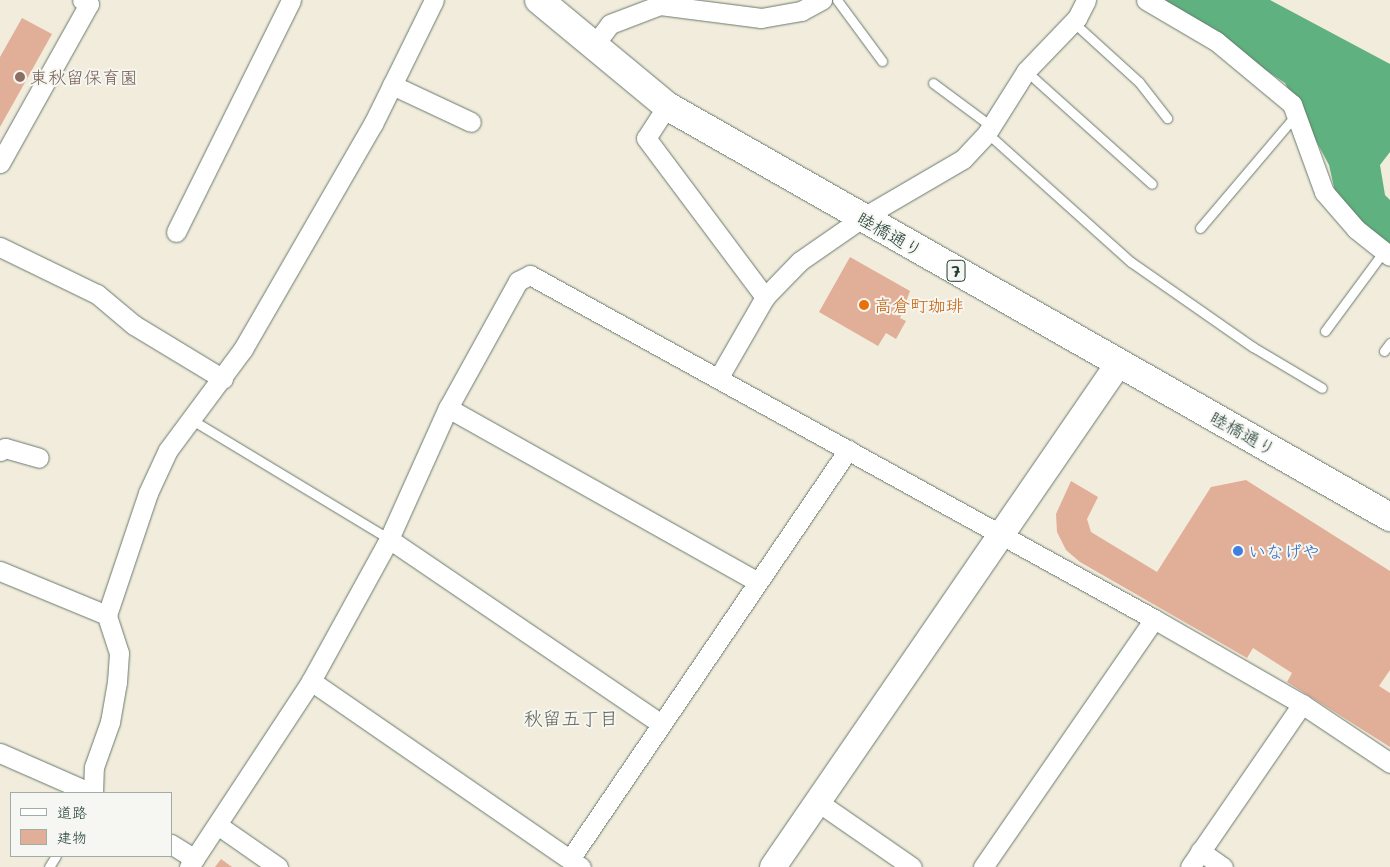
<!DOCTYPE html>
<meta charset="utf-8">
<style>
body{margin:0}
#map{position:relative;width:1390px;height:867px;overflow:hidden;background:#f1ecdb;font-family:Mali,"Klee One",sans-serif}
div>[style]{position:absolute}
.forest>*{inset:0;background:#5fb27f}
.building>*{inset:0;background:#e1ae98}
.roads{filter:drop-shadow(0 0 1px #687a6e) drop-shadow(0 0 1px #687a6e)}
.lane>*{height:9px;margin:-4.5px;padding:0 4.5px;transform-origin:4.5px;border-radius:4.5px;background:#fff}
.street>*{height:19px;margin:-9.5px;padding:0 9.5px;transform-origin:9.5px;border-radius:9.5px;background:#fff}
.secondary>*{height:26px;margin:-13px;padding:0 13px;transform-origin:13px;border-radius:13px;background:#fff}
.primary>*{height:28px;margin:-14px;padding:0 14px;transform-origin:14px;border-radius:14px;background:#fff}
.dots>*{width:14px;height:14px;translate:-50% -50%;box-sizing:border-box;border:2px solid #f6f6f2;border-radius:50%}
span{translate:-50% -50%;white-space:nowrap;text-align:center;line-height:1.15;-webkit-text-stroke:4px #f6f6f2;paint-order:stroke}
.shield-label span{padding:1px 4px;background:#f6f6f2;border:1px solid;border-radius:4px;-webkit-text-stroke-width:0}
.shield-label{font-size:16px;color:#1f3d34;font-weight:700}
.education-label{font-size:18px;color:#785e54}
.left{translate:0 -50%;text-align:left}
.street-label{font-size:18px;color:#1f3d34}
.food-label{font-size:18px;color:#c56008}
.shop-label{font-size:18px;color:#366cbe}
.neighbourhood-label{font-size:19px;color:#636557}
.legend{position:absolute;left:10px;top:792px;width:162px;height:65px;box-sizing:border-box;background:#f6f6f2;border:1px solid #a0aca6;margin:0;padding:6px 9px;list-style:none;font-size:15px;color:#1f3d34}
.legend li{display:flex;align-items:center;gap:10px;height:25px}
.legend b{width:25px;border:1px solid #a0aca6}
</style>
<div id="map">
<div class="forest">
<div style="clip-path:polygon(1160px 0,1270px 0,1390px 64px,1390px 152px,1380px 165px,1385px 195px,1390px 200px,1390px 244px,1339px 209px,1329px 165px,1285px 83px)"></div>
</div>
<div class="building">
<div style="clip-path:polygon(22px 18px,52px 34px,0 127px,0 57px)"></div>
<div style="clip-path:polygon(850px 257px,910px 291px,900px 318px,906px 321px,896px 339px,886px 333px,878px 346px,819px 312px)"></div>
<div style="clip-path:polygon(1246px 480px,1390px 571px,1390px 670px,1379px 686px,1390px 693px,1390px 747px,1287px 682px,1292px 673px,1253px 648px,1247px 658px,1080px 562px,1066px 550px,1057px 532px,1056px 514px,1071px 481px,1098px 497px,1087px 519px,1091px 532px,1157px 572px,1211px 487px)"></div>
<div style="clip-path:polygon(221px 859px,232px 867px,215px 867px)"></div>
</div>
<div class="roads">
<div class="lane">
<div style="left:837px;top:0;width:76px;rotate:53.6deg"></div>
<div style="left:1073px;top:22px;width:89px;rotate:42.3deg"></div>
<div style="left:1139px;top:82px;width:46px;rotate:52.1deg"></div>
<div style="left:1026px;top:71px;width:169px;rotate:41.9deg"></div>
<div style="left:933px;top:83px;width:72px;rotate:36.6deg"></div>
<div style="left:987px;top:133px;width:193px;rotate:41.9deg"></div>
<div style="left:1131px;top:262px;width:149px;rotate:34.9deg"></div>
<div style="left:1253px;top:347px;width:80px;rotate:30.7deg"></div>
<div style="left:1200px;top:228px;width:148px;rotate:-49.7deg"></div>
<div style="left:1325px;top:331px;width:99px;rotate:-53.6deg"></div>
<div style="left:1384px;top:351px;width:10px;rotate:-53deg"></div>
<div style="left:192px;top:420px;width:230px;rotate:31.1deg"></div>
<div style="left:49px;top:867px;width:13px;rotate:-58deg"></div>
</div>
<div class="street">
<div style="left:1146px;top:0;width:81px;rotate:30.4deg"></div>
<div style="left:1216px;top:41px;width:99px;rotate:39.7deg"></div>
<div style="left:1292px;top:104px;width:94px;rotate:70deg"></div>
<div style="left:1324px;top:192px;width:49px;rotate:49.1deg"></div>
<div style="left:1356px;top:229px;width:43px;rotate:38.5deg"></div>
<div style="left:592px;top:48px;width:30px;rotate:-53deg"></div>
<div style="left:610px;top:24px;width:53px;rotate:-20.8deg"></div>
<div style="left:660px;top:5px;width:102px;rotate:7.3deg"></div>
<div style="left:761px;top:18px;width:41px;rotate:-9.9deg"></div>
<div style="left:801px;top:11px;width:24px;rotate:-28deg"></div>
<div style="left:392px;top:85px;width:87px;rotate:25.1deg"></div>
<div style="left:667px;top:106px;width:38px;rotate:123deg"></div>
<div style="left:646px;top:138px;width:199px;rotate:53.2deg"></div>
<div style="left:0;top:163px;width:182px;rotate:-60.8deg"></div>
<div style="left:89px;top:4px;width:8px;rotate:-150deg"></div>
<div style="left:176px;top:232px;width:259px;rotate:-63.6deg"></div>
<div style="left:0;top:247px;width:108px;rotate:25.9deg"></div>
<div style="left:97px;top:294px;width:48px;rotate:40deg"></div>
<div style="left:134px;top:325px;width:104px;rotate:31.2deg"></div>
<div style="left:719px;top:377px;width:92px;rotate:-60.1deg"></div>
<div style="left:765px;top:297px;width:50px;rotate:-45.8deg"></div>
<div style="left:800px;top:261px;width:75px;rotate:-34.7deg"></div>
<div style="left:862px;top:218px;width:117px;rotate:-30.3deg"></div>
<div style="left:963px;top:159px;width:35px;rotate:-47deg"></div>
<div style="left:987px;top:133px;width:73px;rotate:-57.8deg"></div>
<div style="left:1026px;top:71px;width:74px;rotate:-46.1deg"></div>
<div style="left:1077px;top:18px;width:20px;rotate:-63deg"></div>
<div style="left:448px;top:408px;width:355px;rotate:29.3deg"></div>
<div style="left:0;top:451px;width:6px;rotate:-31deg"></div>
<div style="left:5px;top:448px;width:35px;rotate:16deg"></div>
<div style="left:389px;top:539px;width:329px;rotate:34.2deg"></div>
<div style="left:0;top:571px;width:116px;rotate:22.4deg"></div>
<div style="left:311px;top:681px;width:328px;rotate:34.6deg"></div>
<div style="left:0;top:753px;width:99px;rotate:23.7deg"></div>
<div style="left:93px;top:793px;width:26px;rotate:-88deg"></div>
<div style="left:94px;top:767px;width:48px;rotate:-70.4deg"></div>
<div style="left:110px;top:722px;width:41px;rotate:-80.1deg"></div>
<div style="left:117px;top:682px;width:29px;rotate:-86deg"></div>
<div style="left:119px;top:653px;width:40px;rotate:-108deg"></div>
<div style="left:107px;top:615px;width:129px;rotate:-71.4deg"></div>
<div style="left:148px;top:493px;width:47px;rotate:-65.1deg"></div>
<div style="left:168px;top:450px;width:126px;rotate:-53.4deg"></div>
<div style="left:243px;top:349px;width:260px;rotate:-60deg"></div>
<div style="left:373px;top:124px;width:138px;rotate:-63.8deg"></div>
<div style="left:818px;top:802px;width:114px;rotate:34.7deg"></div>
<div style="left:219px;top:826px;width:72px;rotate:34.8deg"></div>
<div style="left:171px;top:844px;width:28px;rotate:32deg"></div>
<div style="left:1200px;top:851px;width:28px;rotate:35deg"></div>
<div style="left:570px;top:859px;width:495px;rotate:-55.8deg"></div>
<div style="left:189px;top:867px;width:222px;rotate:-56.7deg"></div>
<div style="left:311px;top:681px;width:162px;rotate:-61.2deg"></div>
<div style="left:389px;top:539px;width:144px;rotate:-65.8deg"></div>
<div style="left:448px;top:408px;width:145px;rotate:-61.1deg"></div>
<div style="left:518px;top:281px;width:13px;rotate:-27deg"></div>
<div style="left:530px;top:275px;width:713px;rotate:28.87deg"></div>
<div style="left:1154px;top:619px;width:171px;rotate:29.9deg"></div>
<div style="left:1302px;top:704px;width:106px;rotate:33.8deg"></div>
<div style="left:983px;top:867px;width:301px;rotate:-55.4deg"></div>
<div style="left:1190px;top:867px;width:198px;rotate:-55.5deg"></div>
</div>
<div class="secondary">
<div style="left:773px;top:867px;width:611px;rotate:-55.53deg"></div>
</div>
<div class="primary">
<div style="left:539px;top:0;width:166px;rotate:39.6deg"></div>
<div style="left:667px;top:106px;width:832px;rotate:29.62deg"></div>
</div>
</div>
<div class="dots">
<div style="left:20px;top:77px;background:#8d6e63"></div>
<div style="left:864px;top:305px;background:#e8710a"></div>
<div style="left:1238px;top:551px;background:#3f7fe0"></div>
</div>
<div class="shield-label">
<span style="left:956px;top:271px">7</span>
</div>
<div class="education-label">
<span class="left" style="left:30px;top:77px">東秋留保育園</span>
</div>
<div class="street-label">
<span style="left:890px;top:234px;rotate:30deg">睦橋通り</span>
<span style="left:1243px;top:433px;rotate:29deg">睦橋通り</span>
</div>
<div class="food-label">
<span class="left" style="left:874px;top:305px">高倉町珈琲</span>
</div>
<div class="shop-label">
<span class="left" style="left:1248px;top:551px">いなげや</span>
</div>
<div class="neighbourhood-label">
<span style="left:571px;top:718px">秋留五丁目</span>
</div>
<ul class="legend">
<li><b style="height:6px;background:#fff"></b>道路</li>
<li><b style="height:14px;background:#e1ae98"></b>建物</li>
</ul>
</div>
